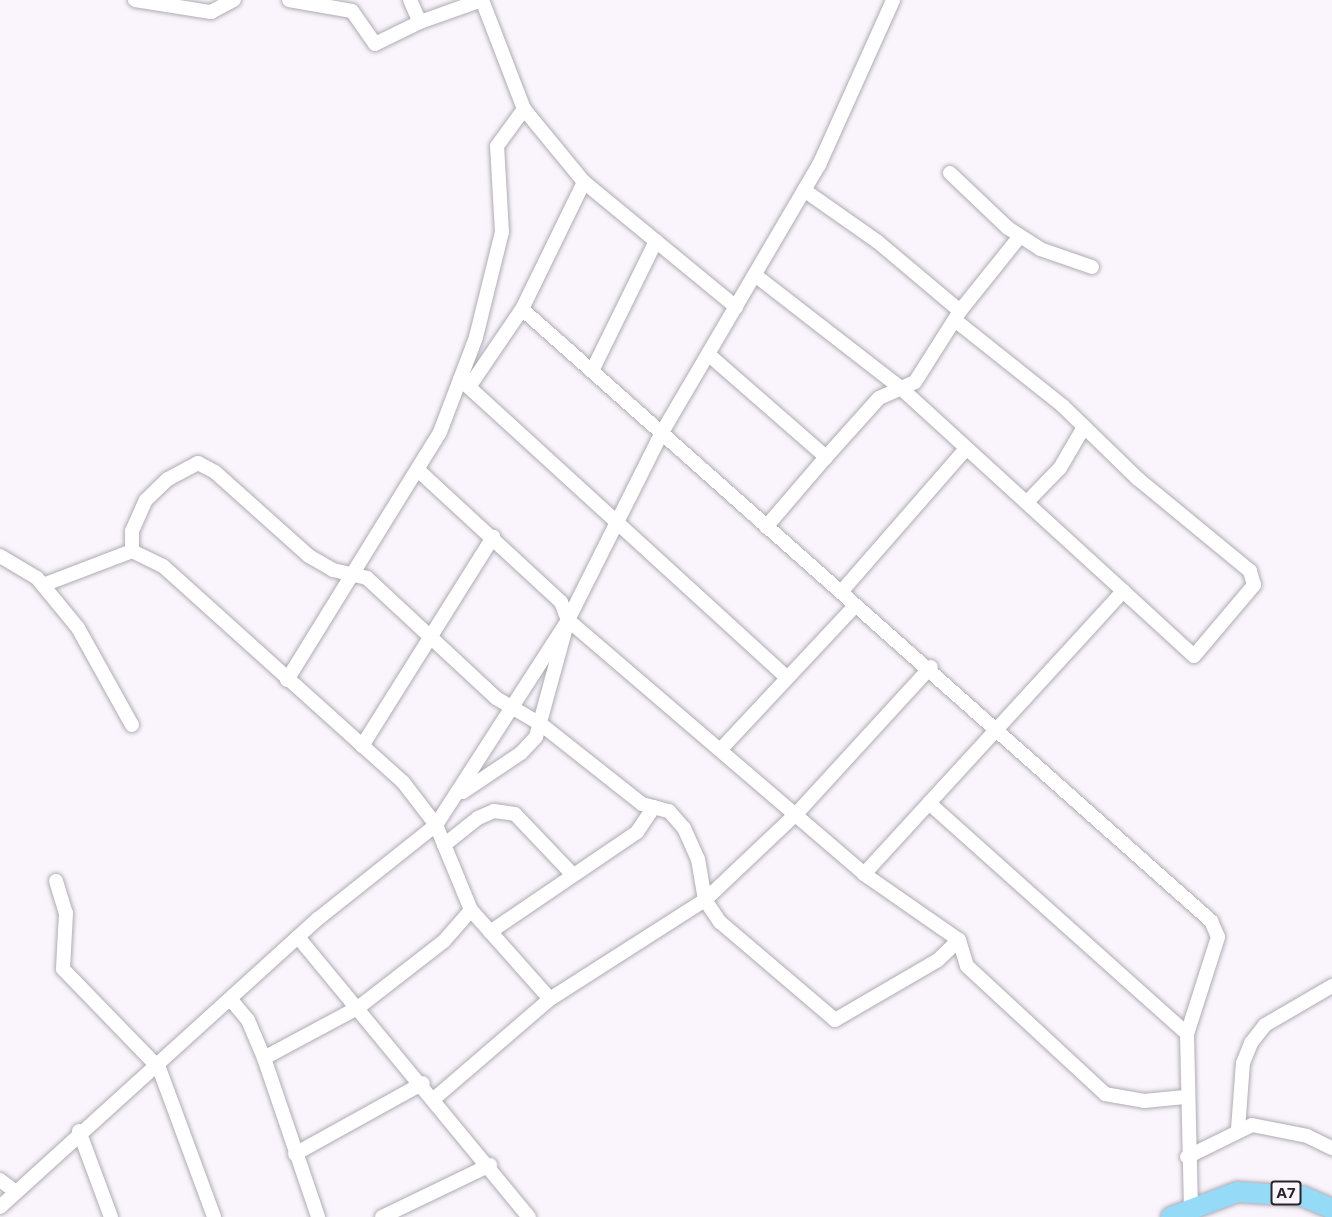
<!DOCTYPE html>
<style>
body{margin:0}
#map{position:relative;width:1332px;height:1217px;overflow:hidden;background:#faf5fd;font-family:"Noto Sans",sans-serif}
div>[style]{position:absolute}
.roads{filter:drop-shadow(0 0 2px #afabb2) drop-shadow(0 0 2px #afabb2)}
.minor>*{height:14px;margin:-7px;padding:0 7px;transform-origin:7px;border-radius:7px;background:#fff}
.highway>*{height:20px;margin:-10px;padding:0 10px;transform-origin:10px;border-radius:10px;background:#95dbf8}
span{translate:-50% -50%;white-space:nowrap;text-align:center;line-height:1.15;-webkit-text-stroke:5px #faf5fd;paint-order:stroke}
.shield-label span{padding:2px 4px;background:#faf5fd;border:2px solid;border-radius:4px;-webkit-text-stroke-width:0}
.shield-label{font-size:15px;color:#272528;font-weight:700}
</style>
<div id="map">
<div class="roads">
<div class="minor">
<div style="left:135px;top:0;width:77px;rotate:9deg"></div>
<div style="left:211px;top:12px;width:26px;rotate:-28deg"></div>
<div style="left:289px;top:0;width:64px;rotate:9.9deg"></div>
<div style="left:352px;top:11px;width:40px;rotate:55.1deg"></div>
<div style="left:375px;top:44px;width:50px;rotate:-26.1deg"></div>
<div style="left:410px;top:0;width:24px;rotate:66deg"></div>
<div style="left:420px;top:22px;width:66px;rotate:-19.5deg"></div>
<div style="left:482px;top:0;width:117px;rotate:68.9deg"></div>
<div style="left:524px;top:109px;width:94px;rotate:50.6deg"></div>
<div style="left:584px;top:182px;width:197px;rotate:39.4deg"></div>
<div style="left:950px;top:173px;width:80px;rotate:43.5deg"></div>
<div style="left:1008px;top:228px;width:38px;rotate:33deg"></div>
<div style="left:1040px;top:249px;width:55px;rotate:19.1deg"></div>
<div style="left:584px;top:182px;width:141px;rotate:116deg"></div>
<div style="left:522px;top:309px;width:922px;rotate:41.61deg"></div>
<div style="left:1211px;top:921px;width:17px;rotate:66deg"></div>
<div style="left:1218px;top:937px;width:102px;rotate:107.7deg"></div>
<div style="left:1187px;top:1034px;width:173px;rotate:88.7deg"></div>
<div style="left:804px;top:190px;width:90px;rotate:35.1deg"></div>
<div style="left:878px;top:242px;width:107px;rotate:40.1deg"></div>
<div style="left:960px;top:311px;width:84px;rotate:122.4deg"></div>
<div style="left:915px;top:382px;width:39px;rotate:156deg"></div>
<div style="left:879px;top:398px;width:79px;rotate:131.9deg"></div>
<div style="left:755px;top:275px;width:187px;rotate:37.8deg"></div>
<div style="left:903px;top:390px;width:298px;rotate:42.4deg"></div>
<div style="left:960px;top:311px;width:96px;rotate:-51.3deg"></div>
<div style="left:708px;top:354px;width:157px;rotate:41.1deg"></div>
<div style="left:826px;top:457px;width:92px;rotate:130.6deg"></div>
<div style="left:592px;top:371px;width:145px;rotate:-63.8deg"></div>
<div style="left:460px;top:379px;width:443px;rotate:42.4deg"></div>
<div style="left:469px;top:387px;width:94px;rotate:-55.8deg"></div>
<div style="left:419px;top:471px;width:193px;rotate:42.7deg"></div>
<div style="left:561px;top:602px;width:19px;rotate:69deg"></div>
<div style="left:568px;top:620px;width:121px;rotate:105.3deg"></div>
<div style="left:536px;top:737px;width:22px;rotate:133deg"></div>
<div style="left:521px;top:753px;width:70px;rotate:146.1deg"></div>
<div style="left:1028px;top:501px;width:46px;rotate:-45.9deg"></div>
<div style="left:1060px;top:468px;width:48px;rotate:-59.7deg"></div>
<div style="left:132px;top:551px;width:20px;rotate:-90deg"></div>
<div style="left:132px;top:531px;width:34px;rotate:-66deg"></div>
<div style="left:146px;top:500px;width:30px;rotate:-44deg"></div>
<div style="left:168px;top:479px;width:34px;rotate:-28deg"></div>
<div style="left:198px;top:463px;width:19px;rotate:28deg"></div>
<div style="left:215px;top:472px;width:126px;rotate:41.8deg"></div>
<div style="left:309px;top:556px;width:28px;rotate:30deg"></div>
<div style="left:333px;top:570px;width:35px;rotate:13deg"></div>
<div style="left:367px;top:578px;width:176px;rotate:42.9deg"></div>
<div style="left:496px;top:698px;width:53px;rotate:30.4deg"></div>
<div style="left:542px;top:725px;width:127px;rotate:38.3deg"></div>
<div style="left:642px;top:804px;width:28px;rotate:15deg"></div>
<div style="left:669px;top:811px;width:23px;rotate:49deg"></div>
<div style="left:684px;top:828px;width:34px;rotate:66deg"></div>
<div style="left:698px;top:859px;width:42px;rotate:80.3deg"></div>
<div style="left:705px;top:900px;width:27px;rotate:56deg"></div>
<div style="left:720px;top:922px;width:151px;rotate:40.4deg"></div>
<div style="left:835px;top:1020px;width:119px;rotate:-30.2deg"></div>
<div style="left:938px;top:960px;width:29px;rotate:-44deg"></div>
<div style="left:0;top:556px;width:43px;rotate:30.7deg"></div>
<div style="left:37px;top:578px;width:65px;rotate:50.6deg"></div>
<div style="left:78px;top:628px;width:111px;rotate:60.9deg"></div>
<div style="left:43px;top:585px;width:95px;rotate:-20.9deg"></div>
<div style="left:132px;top:551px;width:34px;rotate:26deg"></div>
<div style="left:163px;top:566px;width:323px;rotate:42deg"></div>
<div style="left:403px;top:782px;width:54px;rotate:52.5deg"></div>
<div style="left:436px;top:825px;width:92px;rotate:67.6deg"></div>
<div style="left:471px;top:910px;width:119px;rotate:48.4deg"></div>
<div style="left:841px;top:592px;width:189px;rotate:-48.9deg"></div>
<div style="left:568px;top:620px;width:390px;rotate:40.6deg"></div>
<div style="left:864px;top:874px;width:116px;rotate:34.8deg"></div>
<div style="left:959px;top:940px;width:27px;rotate:73deg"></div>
<div style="left:967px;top:966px;width:188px;rotate:42.8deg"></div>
<div style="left:1105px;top:1094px;width:40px;rotate:10deg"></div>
<div style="left:1144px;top:1101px;width:41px;rotate:-5.6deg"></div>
<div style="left:287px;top:680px;width:291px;rotate:-58.3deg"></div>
<div style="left:440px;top:432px;width:102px;rotate:-69.2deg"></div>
<div style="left:476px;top:337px;width:108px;rotate:-76.1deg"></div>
<div style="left:502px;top:232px;width:86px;rotate:-93.3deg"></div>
<div style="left:497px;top:146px;width:46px;rotate:-53.9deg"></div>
<div style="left:362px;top:746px;width:247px;rotate:-57.9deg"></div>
<div style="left:722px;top:748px;width:193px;rotate:-46.9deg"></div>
<div style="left:929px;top:803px;width:346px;rotate:41.8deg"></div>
<div style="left:444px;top:845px;width:43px;rotate:-38.5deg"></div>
<div style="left:478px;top:818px;width:17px;rotate:-24deg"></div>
<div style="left:494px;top:811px;width:21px;rotate:8deg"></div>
<div style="left:515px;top:814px;width:84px;rotate:46.4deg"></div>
<div style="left:864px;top:874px;width:384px;rotate:-47.5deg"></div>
<div style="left:1123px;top:591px;width:96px;rotate:42.5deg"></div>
<div style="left:1194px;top:656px;width:93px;rotate:-49.8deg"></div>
<div style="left:1254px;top:585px;width:15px;rotate:-106deg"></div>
<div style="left:1250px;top:571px;width:145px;rotate:-140.6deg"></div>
<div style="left:1138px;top:479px;width:105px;rotate:-135.8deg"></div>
<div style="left:1063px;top:406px;width:138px;rotate:-141.5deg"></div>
<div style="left:56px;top:881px;width:34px;rotate:73deg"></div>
<div style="left:66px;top:913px;width:56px;rotate:93.1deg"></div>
<div style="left:63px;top:969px;width:138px;rotate:45.9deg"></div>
<div style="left:159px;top:1068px;width:159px;rotate:69.7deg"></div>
<div style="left:490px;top:932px;width:178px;rotate:-34.2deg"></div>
<div style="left:637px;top:832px;width:30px;rotate:-56deg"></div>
<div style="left:298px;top:937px;width:363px;rotate:50.5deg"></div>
<div style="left:232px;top:1001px;width:25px;rotate:50deg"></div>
<div style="left:248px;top:1020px;width:41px;rotate:67.2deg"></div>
<div style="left:264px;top:1058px;width:168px;rotate:71.2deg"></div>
<div style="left:264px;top:1058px;width:108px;rotate:-28.2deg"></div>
<div style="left:359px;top:1007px;width:108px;rotate:-37.8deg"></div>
<div style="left:444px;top:941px;width:41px;rotate:-48.9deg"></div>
<div style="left:435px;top:1098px;width:152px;rotate:-40.7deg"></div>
<div style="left:550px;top:999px;width:184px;rotate:-32.6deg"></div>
<div style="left:705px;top:900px;width:127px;rotate:-43.4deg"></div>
<div style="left:797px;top:813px;width:198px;rotate:-47.5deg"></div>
<div style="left:1238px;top:1129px;width:66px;rotate:-85.7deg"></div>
<div style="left:1243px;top:1063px;width:22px;rotate:-68deg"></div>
<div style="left:1251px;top:1043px;width:23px;rotate:-52deg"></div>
<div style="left:1265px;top:1025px;width:78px;rotate:-30.2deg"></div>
<div style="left:79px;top:1131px;width:92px;rotate:69.6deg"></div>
<div style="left:295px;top:1154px;width:146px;rotate:-29deg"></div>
<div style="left:1187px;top:1157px;width:72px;rotate:-26.2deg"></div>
<div style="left:1252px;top:1125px;width:56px;rotate:11.3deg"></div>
<div style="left:1307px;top:1136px;width:28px;rotate:26deg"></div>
<div style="left:0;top:1180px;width:20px;rotate:37deg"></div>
<div style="left:0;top:1207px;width:430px;rotate:-42.2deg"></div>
<div style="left:319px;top:918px;width:149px;rotate:-38.5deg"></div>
<div style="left:436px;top:825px;width:244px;rotate:-57.2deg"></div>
<div style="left:568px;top:620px;width:208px;rotate:-63.4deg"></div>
<div style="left:661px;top:434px;width:312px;rotate:-59.6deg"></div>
<div style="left:819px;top:165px;width:181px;rotate:-65.8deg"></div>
<div style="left:382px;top:1217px;width:120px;rotate:-25.7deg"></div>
</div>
<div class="highway">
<div style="left:1171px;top:1217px;width:71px;rotate:-20.7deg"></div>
<div style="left:1237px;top:1192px;width:65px;rotate:3.5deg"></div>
<div style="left:1302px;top:1196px;width:33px;rotate:23deg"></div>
</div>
</div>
<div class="shield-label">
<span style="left:1286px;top:1193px">A7</span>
</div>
</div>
